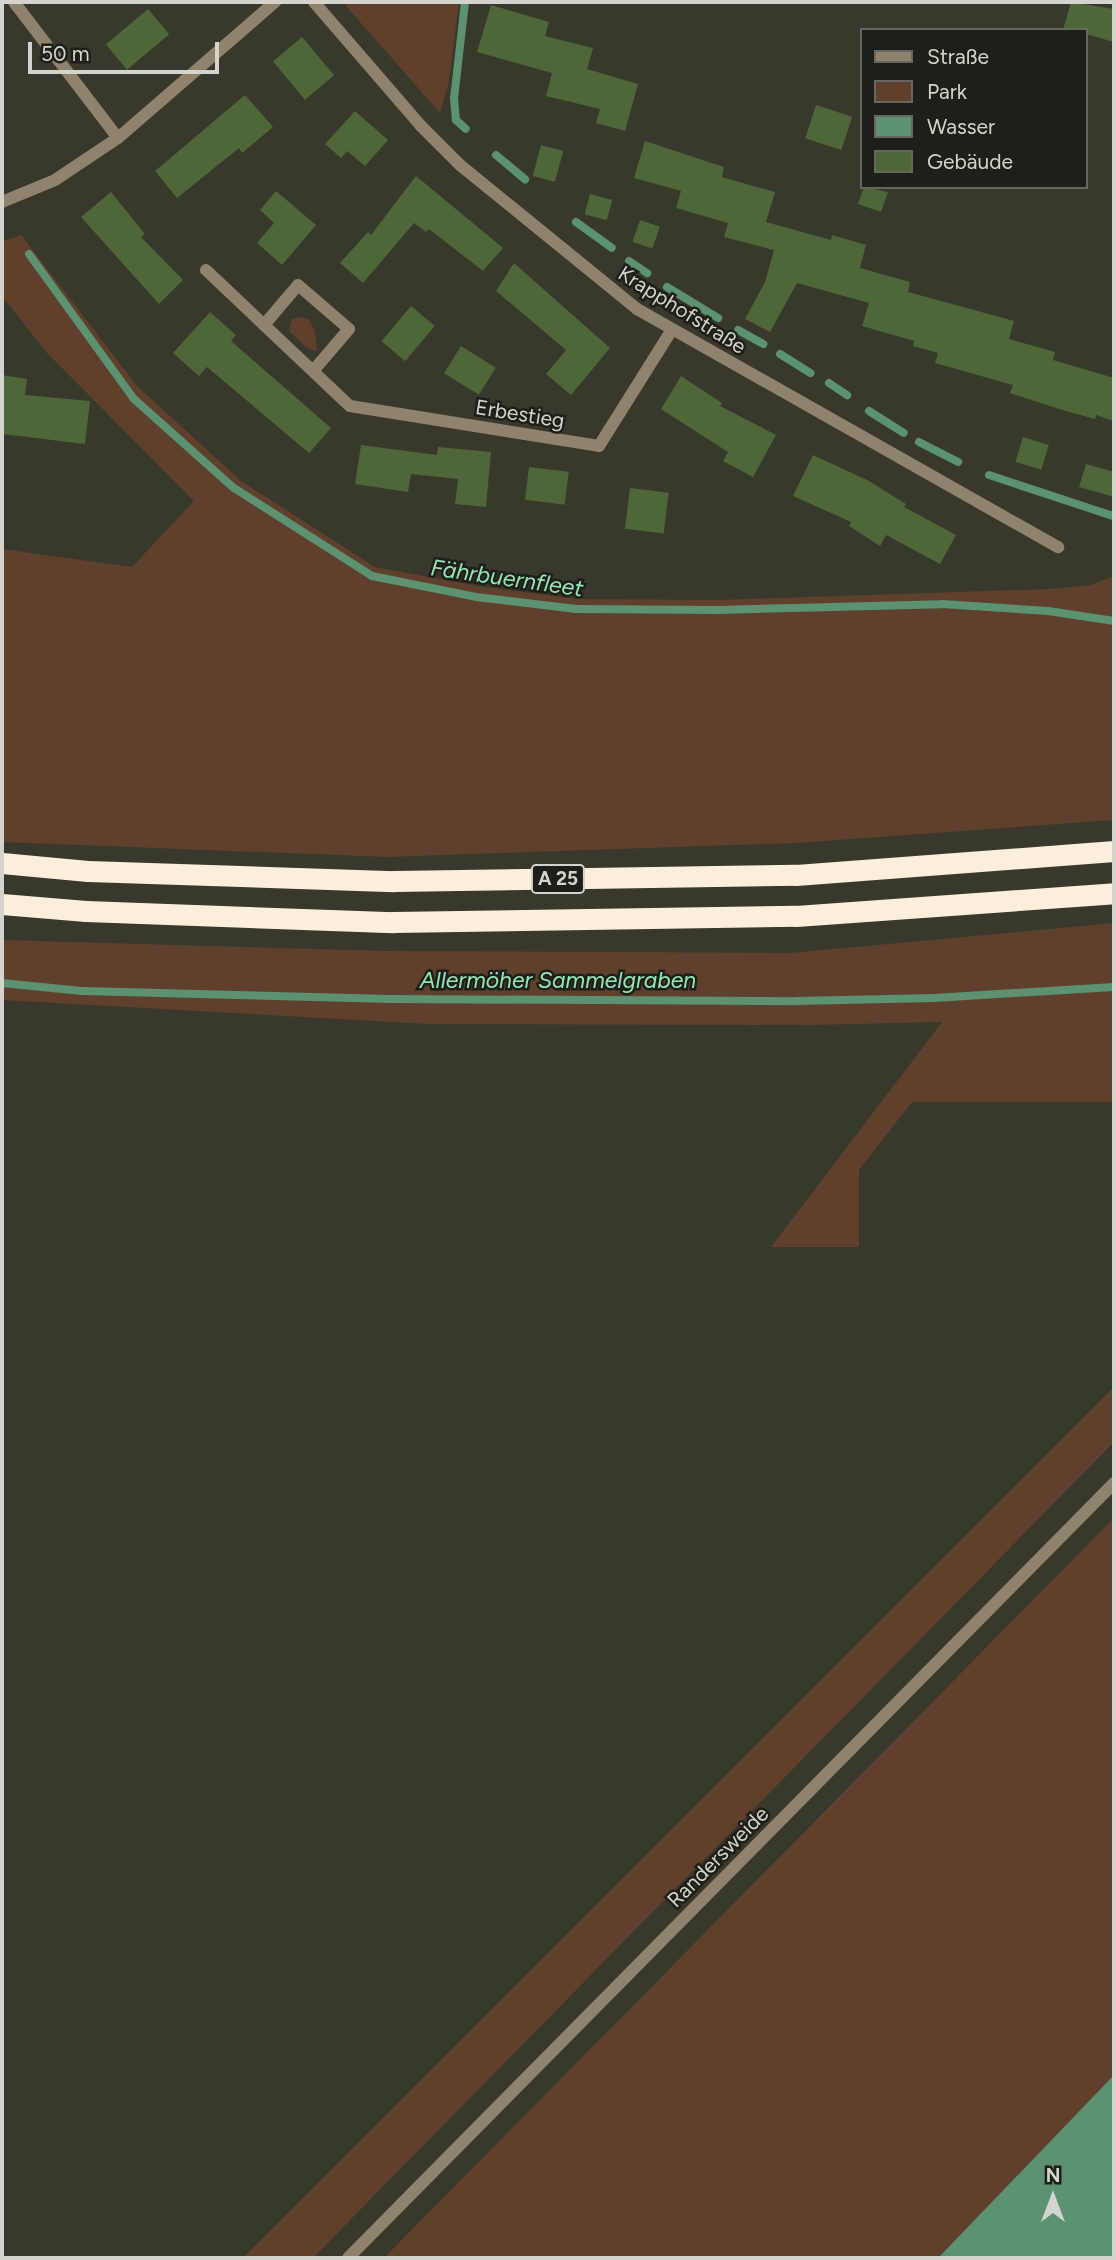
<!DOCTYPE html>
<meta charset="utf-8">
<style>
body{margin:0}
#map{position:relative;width:1116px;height:2260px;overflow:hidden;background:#39382c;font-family:Figtree,sans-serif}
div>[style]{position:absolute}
.green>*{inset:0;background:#5e402d}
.water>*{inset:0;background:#5c9172}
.stream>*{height:8px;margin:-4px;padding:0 4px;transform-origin:4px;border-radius:4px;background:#5c9172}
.building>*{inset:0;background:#4e6638;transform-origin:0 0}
.minor>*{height:12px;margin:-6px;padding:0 6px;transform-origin:6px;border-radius:6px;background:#90836e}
.highway>*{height:21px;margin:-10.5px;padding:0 10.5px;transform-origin:10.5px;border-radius:10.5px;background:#fbeeda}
span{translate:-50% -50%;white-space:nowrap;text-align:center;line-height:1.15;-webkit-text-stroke:5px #1f1f19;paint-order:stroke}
.shield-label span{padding:2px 5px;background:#1f1f19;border:2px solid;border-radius:5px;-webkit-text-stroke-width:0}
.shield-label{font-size:19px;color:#d4d4cc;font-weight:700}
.street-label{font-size:21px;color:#d4d4cc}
.water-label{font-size:23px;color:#95e6b6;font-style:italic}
.frame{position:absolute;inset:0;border:4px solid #d4d4cc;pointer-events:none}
.legend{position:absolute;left:860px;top:28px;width:228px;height:161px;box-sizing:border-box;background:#1f1f19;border:2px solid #676761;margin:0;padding:9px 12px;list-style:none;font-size:21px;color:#d4d4cc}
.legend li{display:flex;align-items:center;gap:14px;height:35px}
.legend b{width:35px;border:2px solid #676761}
.north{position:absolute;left:1018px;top:2162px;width:70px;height:70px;-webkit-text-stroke:5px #1f1f19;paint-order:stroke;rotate:0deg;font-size:19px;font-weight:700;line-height:28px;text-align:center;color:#d4d4cc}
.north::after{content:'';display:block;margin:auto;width:24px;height:32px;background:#d4d4cc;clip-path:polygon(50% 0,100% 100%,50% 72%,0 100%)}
.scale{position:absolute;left:28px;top:42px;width:191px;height:32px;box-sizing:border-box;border:4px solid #d4d4cc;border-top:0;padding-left:9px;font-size:21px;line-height:24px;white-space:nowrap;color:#d4d4cc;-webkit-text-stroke:5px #1f1f19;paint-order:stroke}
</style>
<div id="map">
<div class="green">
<div style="clip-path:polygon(346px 2px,459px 2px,449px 81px,440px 113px,346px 6px)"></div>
<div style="clip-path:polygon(21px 235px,137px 386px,241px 481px,375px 567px,478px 586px,577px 599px,719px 600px,1051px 589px,1090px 585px,1114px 576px,1114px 820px,796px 843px,387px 857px,2px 842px,2px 549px,132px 567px,194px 501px,47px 353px,2px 296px,2px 242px)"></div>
<div style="clip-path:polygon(300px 317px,309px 320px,315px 331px,317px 351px,307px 348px,289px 331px,292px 319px)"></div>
<div style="clip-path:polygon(1114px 923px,1114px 1102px,912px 1102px,859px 1170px,859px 1247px,771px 1247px,942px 1022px,812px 1025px,428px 1024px,2px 1000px,2px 940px,387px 951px,790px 953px)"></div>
<div style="clip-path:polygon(1114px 1387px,1114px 1442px,313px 2258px,243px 2258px)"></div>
<div style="clip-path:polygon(1114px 1518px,1114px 2075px,938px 2258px,384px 2258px)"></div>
</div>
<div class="water">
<div style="clip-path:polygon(1114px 2075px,1114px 2258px,938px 2258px)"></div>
</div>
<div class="stream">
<div style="left:465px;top:2px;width:97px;rotate:96.5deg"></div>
<div style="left:454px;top:98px;width:22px;rotate:85deg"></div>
<div style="left:456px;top:120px;width:13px;rotate:42deg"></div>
<div style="left:496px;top:155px;width:38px;rotate:40deg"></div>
<div style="left:576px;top:222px;width:44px;rotate:35.8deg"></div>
<div style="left:29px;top:254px;width:179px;rotate:54.1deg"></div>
<div style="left:134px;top:399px;width:134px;rotate:41.7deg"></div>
<div style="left:234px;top:488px;width:164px;rotate:32.5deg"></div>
<div style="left:372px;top:576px;width:106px;rotate:11.4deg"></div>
<div style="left:476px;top:597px;width:101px;rotate:6.8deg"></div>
<div style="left:576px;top:609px;width:142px;rotate:0.4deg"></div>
<div style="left:718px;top:610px;width:224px;rotate:-1.5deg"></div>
<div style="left:942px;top:604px;width:106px;rotate:3.8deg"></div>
<div style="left:1048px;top:611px;width:67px;rotate:8.6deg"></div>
<div style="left:629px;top:261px;width:22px;rotate:34deg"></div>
<div style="left:667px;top:287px;width:60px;rotate:31.3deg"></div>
<div style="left:738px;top:330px;width:29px;rotate:29deg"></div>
<div style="left:780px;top:354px;width:36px;rotate:32deg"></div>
<div style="left:829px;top:383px;width:22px;rotate:34deg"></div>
<div style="left:869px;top:411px;width:41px;rotate:32.2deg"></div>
<div style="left:919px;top:442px;width:44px;rotate:27.1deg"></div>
<div style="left:989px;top:475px;width:131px;rotate:18.3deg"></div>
<div style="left:2px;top:983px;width:80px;rotate:5.7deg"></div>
<div style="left:82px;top:991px;width:308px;rotate:1.5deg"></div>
<div style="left:390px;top:999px;width:407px;rotate:0.3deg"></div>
<div style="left:797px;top:1001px;width:137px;rotate:-1.3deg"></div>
<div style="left:934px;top:998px;width:180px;rotate:-3.5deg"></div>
</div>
<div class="building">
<div style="clip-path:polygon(1071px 2px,1114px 9px,1114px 42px,1086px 34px,1086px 30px,1063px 30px)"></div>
<div style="clip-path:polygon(491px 5px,549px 22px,545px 36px,593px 48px,587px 69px,638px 84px,625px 131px,596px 123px,600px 109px,546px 96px,552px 73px,477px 52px)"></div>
<div style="left:148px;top:9px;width:33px;height:55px;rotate:50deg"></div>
<div style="left:302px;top:37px;width:50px;height:38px;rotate:50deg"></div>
<div style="clip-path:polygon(245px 95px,273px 127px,242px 153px,239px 148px,177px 198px,155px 171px)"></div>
<div style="left:816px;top:105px;width:38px;height:35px;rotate:18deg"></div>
<div style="clip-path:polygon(355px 111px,388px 140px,365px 166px,347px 151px,341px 158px,325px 144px)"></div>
<div style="clip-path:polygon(645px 141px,724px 167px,722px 177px,775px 192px,766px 222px,831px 240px,832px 235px,866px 245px,860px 268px,910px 282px,908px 292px,1014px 321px,1009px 339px,1055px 352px,1053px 360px,1114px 378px,1114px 421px,1096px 415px,1095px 419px,1059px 409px,1010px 393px,1013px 385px,935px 363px,938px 353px,913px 346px,914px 341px,862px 326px,869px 303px,797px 283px,770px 332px,745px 319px,765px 282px,774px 250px,724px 237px,728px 223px,676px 208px,681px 191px,634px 178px)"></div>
<div style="left:541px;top:145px;width:23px;height:32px;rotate:15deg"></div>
<div style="clip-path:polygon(416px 176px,503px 248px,483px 271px,429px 229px,426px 232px,414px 223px,363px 283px,340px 263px,368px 232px,371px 235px)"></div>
<div style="clip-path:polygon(864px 187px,888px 192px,881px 212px,858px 204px)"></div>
<div style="clip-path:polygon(276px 191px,316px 225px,282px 265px,257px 243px,274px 223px,260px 210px)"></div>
<div style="clip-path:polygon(111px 192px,145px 234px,141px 237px,183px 280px,159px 304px,81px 217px)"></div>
<div style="left:590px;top:194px;width:23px;height:21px;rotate:15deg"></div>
<div style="left:640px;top:220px;width:21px;height:23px;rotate:19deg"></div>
<div style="clip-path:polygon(514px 263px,610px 348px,571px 395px,546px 374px,566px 350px,496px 291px)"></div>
<div style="left:411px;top:306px;width:31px;height:46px;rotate:40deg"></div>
<div style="clip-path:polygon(210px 312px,236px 335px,231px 341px,331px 428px,309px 453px,207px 367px,199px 376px,173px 353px)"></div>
<div style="left:461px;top:346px;width:41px;height:32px;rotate:32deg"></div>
<div style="clip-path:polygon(2px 375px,27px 379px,25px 395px,90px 401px,85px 444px,2px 434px)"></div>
<div style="clip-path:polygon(681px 376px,722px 403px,720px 406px,776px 435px,753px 477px,723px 461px,728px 452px,661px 409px)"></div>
<div style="left:1023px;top:437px;width:27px;height:26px;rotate:17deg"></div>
<div style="clip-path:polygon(361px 445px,437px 455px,438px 447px,491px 452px,486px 507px,455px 504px,458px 479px,411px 474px,408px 492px,355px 484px)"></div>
<div style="clip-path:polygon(813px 455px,869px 481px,906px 504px,904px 507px,956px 535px,940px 564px,886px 535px,880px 546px,849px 526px,851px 522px,793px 496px)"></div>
<div style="clip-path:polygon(1086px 464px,1114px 472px,1114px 497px,1079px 487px)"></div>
<div style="left:529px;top:467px;width:40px;height:33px;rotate:7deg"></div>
<div style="left:630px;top:488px;width:39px;height:41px;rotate:7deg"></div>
</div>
<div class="minor">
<div style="left:14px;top:2px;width:171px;rotate:52.6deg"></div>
<div style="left:314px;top:2px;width:162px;rotate:49.2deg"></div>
<div style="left:420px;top:125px;width:57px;rotate:45deg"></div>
<div style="left:460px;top:165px;width:228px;rotate:39.1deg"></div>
<div style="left:637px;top:309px;width:484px;rotate:29.5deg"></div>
<div style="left:2px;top:202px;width:57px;rotate:-22.5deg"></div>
<div style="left:55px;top:180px;width:76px;rotate:-33.7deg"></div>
<div style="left:118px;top:138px;width:208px;rotate:-40.9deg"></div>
<div style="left:206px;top:270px;width:198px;rotate:43.4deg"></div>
<div style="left:350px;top:406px;width:252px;rotate:9.1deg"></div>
<div style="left:599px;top:446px;width:136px;rotate:-57.9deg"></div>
<div style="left:264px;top:325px;width:52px;rotate:-49.6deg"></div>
<div style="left:298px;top:285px;width:67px;rotate:40.8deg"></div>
<div style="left:349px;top:329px;width:55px;rotate:130.6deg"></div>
<div style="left:348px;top:2258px;width:1090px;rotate:-45.33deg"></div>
</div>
<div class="highway">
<div style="left:2px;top:863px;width:86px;rotate:5.3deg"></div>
<div style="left:88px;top:871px;width:306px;rotate:1.9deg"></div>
<div style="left:394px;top:881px;width:402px;rotate:-0.9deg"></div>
<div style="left:796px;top:875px;width:319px;rotate:-4.3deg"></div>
<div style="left:2px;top:904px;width:84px;rotate:4.8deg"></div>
<div style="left:86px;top:911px;width:307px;rotate:2.1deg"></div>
<div style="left:393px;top:922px;width:403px;rotate:-0.9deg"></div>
<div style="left:796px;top:916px;width:319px;rotate:-4.1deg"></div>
</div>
<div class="shield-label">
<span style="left:558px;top:879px">A 25</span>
</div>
<div class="street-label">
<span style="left:682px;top:310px;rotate:32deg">Krapphofstraße</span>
<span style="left:520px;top:414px;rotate:9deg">Erbestieg</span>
<span style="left:718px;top:1857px;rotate:-45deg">Randersweide</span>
</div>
<div class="water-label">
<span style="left:507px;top:578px;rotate:8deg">Fährbuernfleet</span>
<span style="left:558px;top:980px">Allermöher Sammelgraben</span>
</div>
<div class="frame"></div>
<ul class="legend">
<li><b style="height:9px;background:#90836e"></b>Straße</li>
<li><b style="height:19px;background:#5e402d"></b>Park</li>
<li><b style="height:19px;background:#5c9172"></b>Wasser</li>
<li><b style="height:19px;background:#4e6638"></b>Gebäude</li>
</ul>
<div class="north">N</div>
<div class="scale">50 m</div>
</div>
